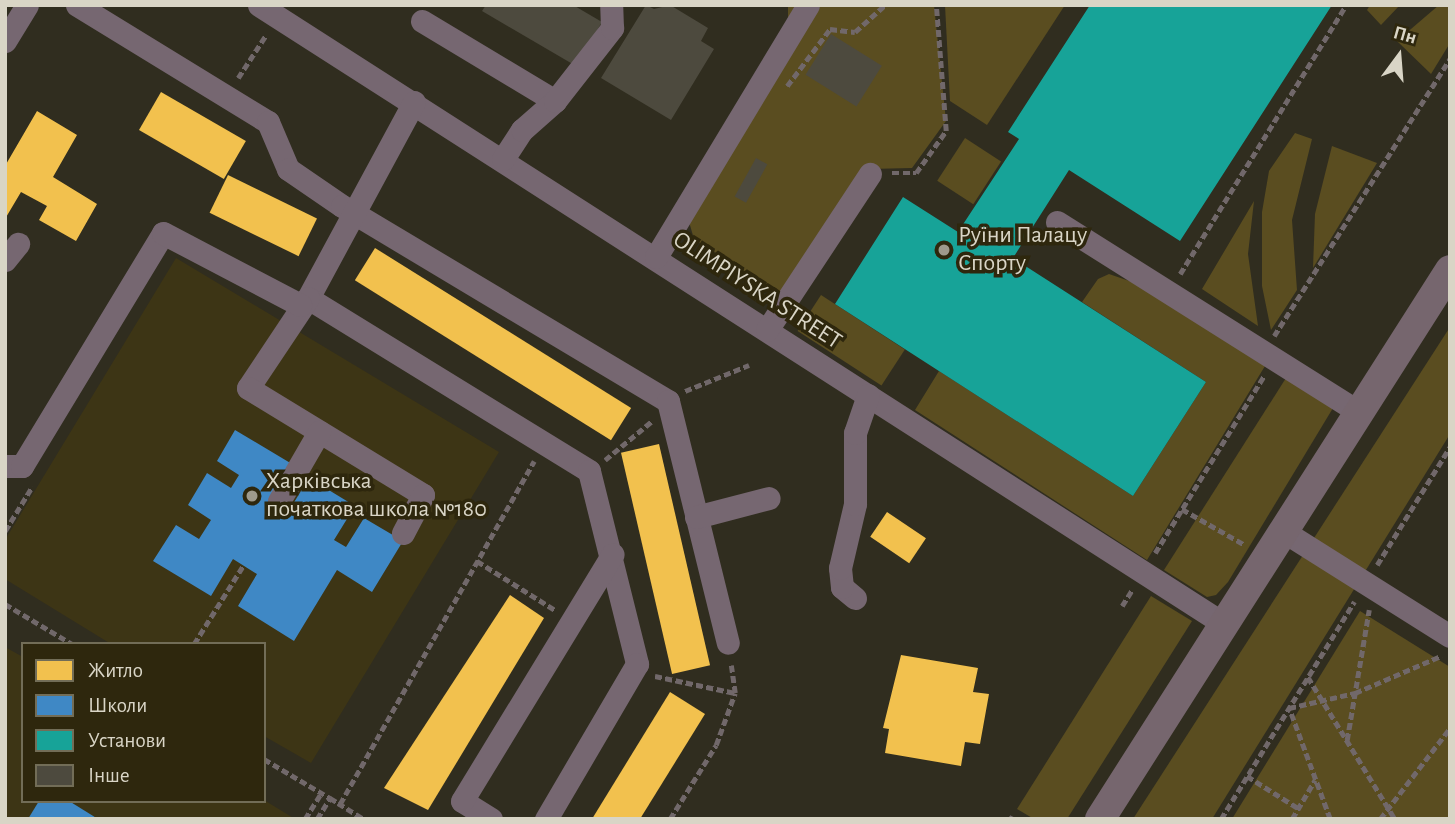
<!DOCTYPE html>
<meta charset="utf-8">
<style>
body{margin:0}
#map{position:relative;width:1455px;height:824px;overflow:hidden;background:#302d1f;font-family:"Alegreya Sans",sans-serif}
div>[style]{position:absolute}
.built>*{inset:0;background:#3d3515}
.green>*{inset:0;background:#5a4d20;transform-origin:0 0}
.homes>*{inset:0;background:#f2c14e;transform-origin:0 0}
.schools>*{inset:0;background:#3f88c5}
.public>*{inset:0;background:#17a398}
.building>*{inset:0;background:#4d4a3e;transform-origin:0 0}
.path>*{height:4.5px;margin-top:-2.25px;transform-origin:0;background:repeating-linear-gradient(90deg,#71686a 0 7px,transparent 0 10.5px)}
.minor>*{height:23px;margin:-11.5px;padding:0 11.5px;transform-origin:11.5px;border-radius:11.5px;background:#766771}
.major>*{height:30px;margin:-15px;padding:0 15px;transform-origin:15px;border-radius:15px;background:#76666e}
.dots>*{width:19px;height:19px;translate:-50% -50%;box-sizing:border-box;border:4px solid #2e270d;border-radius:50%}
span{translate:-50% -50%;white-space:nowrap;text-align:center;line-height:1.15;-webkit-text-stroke:7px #2e270d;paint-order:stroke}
.poi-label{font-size:24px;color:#d9d5c6}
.left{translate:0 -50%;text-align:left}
.street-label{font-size:24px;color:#d9d5c6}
.frame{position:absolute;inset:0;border:7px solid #d9d5c6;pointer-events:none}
.legend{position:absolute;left:21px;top:642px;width:245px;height:161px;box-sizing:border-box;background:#2e270d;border:2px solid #726d57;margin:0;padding:9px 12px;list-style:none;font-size:21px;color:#d9d5c6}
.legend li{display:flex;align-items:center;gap:14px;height:35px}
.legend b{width:35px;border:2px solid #726d57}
.north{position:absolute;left:1364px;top:21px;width:70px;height:70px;-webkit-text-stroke:5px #2e270d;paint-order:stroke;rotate:16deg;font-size:19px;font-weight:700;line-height:28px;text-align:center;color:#d9d5c6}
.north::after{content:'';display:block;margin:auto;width:24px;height:32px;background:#d9d5c6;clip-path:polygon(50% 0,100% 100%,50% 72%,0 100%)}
</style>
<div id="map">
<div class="built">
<div style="clip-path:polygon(176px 258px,499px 452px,311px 763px,264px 736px,264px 644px,111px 644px,5px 579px,5px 540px)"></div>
<div style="clip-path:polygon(5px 647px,23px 657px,23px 801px,264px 800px,295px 819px,5px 819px)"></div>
</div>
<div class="green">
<div style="clip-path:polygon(788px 5px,934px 5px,946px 121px,912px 168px,869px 169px,784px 297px,694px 239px,682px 198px,788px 19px)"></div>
<div style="clip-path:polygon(945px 5px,1065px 5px,987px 125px,950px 101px)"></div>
<div style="clip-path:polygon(1370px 5px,1400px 5px,1381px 25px,1367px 10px)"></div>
<div style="clip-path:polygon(1439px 5px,1450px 5px,1450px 43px,1431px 74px,1397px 41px)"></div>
<div style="clip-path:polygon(1295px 133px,1312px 139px,1292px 220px,1297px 290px,1271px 330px,1262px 286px,1262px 212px,1269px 171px)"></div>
<div style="left:965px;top:138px;width:43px;height:51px;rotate:33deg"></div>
<div style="clip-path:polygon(1332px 146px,1377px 163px,1313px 268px,1315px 214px)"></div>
<div style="clip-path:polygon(1254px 201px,1248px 254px,1258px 326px,1202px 289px)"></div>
<div style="clip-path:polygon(1109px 274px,1141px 285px,1265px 366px,1147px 560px,915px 410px,939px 371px,1133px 496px,1206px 382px,1082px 302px,1098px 279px)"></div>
<div style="left:821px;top:295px;width:100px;height:43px;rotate:33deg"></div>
<div style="clip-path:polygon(1450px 327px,1450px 434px,1212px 819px,1133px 819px)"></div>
<div style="clip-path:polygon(1286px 378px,1333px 408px,1228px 582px,1216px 595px,1207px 597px,1164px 570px)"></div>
<div style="clip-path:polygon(1151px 596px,1192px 621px,1067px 819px,1034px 819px,1017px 809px)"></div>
<div style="clip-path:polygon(1360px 611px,1450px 667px,1450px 819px,1232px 819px)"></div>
</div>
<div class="homes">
<div style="left:161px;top:92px;width:98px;height:44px;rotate:30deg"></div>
<div style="clip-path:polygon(37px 111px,77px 135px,53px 177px,97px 204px,76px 241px,39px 220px,47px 206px,21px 192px,5px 219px,5px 166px)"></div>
<div style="left:228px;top:175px;width:99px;height:42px;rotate:26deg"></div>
<div style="left:375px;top:248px;width:302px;height:38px;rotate:32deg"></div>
<div style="left:659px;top:444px;width:227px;height:39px;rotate:77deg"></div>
<div style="left:887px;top:512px;width:47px;height:30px;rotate:34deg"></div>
<div style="clip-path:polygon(510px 595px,544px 618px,428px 810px,384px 788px)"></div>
<div style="clip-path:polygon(901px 655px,978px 668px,973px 692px,989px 694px,980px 744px,965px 742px,961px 766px,885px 753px,889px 729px,883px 728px)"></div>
<div style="clip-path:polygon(670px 692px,705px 714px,640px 819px,592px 819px)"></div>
</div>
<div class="schools">
<div style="clip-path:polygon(235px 430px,292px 464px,267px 506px,285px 517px,309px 478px,355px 506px,334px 540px,346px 547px,364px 518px,403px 541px,372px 592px,337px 570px,294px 641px,238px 606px,257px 574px,233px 559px,211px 596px,153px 561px,176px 525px,199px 539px,211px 520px,188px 505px,207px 473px,231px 488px,239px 475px,217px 461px)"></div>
<div style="clip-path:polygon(39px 801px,69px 801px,98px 819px,28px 819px)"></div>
</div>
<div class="public">
<div style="clip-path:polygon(1090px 5px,1332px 5px,1180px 241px,1069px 170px,1013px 258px,1206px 382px,1133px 496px,835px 304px,903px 197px,958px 232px,1019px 139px,1008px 132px)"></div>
</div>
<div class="building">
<div style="clip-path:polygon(486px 5px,573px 5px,602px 22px,576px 66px,482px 11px)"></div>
<div style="clip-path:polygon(646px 5px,654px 9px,670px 5px,708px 28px,701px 41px,714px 49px,671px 120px,601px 78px)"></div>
<div style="left:831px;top:34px;width:60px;height:48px;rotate:32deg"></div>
<div style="left:756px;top:158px;width:13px;height:44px;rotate:29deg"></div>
</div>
<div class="path">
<div style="left:238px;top:78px;width:51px;rotate:-56.9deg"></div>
<div style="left:787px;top:86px;width:71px;rotate:-53deg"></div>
<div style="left:830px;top:29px;width:25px;rotate:7deg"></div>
<div style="left:855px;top:32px;width:40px;rotate:-42deg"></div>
<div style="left:892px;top:173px;width:24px"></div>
<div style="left:916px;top:173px;width:52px;rotate:-54.5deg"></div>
<div style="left:946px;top:131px;width:126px;rotate:-94.5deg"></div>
<div style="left:1180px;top:274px;width:316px;rotate:-58.3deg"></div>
<div style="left:1274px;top:336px;width:328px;rotate:-57.6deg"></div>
<div style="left:685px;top:391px;width:69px;rotate:-22.1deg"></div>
<div style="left:605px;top:460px;width:61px;rotate:-39.7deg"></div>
<div style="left:1182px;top:509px;width:73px;rotate:29.7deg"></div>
<div style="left:5px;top:531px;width:52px;rotate:-58.5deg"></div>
<div style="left:1155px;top:553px;width:208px;rotate:-58.4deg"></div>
<div style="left:477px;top:561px;width:92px;rotate:32.1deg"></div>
<div style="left:1377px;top:565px;width:139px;rotate:-58.3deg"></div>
<div style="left:5px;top:604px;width:78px;rotate:30.8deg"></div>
<div style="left:1122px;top:606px;width:19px;rotate:-58deg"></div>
<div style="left:194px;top:644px;width:92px;rotate:-57.9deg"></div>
<div style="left:655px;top:676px;width:82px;rotate:12deg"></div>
<div style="left:1308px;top:677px;width:167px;rotate:58.5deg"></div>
<div style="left:1347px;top:740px;width:132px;rotate:-80.4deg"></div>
<div style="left:264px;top:759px;width:77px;rotate:30.6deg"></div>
<div style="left:1247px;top:776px;width:60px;rotate:32.1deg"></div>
<div style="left:338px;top:803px;width:31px;rotate:32deg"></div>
<div style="left:1009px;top:817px;width:4px;rotate:27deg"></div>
<div style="left:305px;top:819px;width:31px;rotate:-58deg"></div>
<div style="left:317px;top:819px;width:25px;rotate:-58deg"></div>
<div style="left:330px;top:798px;width:12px;rotate:31deg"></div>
<div style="left:340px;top:804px;width:394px;rotate:-60.5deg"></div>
<div style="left:670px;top:819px;width:87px;rotate:-58.1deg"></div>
<div style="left:716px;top:745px;width:55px;rotate:-69.9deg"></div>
<div style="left:735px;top:693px;width:28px;rotate:-98deg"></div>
<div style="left:1221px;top:819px;width:255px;rotate:-58.5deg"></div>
<div style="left:1292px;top:819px;width:45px;rotate:-59.5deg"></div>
<div style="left:1330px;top:819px;width:118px;rotate:-110.3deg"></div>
<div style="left:1289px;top:708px;width:68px;rotate:-12.8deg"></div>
<div style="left:1355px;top:693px;width:94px;rotate:-23.3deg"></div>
<div style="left:1380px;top:819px;width:115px;rotate:-52.4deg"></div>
</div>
<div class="minor">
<div style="left:77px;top:5px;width:224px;rotate:31.5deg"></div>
<div style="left:268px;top:122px;width:51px;rotate:66.9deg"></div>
<div style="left:288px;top:169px;width:65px;rotate:34.4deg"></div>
<div style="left:342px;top:206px;width:380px;rotate:30.9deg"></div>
<div style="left:668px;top:401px;width:249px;rotate:76.1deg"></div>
<div style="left:259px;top:5px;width:1146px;rotate:32.68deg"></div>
<div style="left:422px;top:21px;width:155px;rotate:31deg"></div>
<div style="left:5px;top:41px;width:42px;rotate:-58.6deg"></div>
<div style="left:414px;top:102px;width:223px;rotate:118.4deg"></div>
<div style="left:308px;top:298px;width:330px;rotate:31.6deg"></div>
<div style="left:589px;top:471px;width:199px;rotate:76deg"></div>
<div style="left:637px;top:664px;width:180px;rotate:120.4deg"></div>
<div style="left:503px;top:159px;width:35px;rotate:-57deg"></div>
<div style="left:522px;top:130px;width:44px;rotate:-41.3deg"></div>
<div style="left:555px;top:101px;width:93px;rotate:-52deg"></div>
<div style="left:612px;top:28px;width:23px;rotate:-92deg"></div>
<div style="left:1057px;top:222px;width:357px;rotate:32.2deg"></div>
<div style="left:656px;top:257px;width:294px;rotate:-58.9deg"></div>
<div style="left:5px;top:260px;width:21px;rotate:-51deg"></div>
<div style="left:308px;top:298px;width:108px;rotate:123.7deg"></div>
<div style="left:248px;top:388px;width:205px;rotate:31.4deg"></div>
<div style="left:423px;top:495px;width:43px;rotate:117.8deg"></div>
<div style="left:767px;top:330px;width:187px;rotate:-56.6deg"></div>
<div style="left:5px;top:466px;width:17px"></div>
<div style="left:22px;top:466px;width:272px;rotate:-58.8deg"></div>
<div style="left:163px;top:233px;width:155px;rotate:27.7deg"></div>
<div style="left:279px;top:501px;width:80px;rotate:-59.9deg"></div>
<div style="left:696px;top:517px;width:75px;rotate:-14.6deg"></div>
<div style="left:1283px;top:531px;width:197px;rotate:32.2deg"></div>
<div style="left:855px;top:598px;width:17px;rotate:-140deg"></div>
<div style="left:842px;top:587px;width:19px;rotate:-96deg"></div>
<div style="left:840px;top:568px;width:66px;rotate:-76.8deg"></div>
<div style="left:855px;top:504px;width:71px;rotate:-90deg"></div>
<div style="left:855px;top:433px;width:40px;rotate:-71.1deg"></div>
<div style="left:491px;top:819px;width:34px;rotate:-148deg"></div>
<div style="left:462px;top:801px;width:289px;rotate:-58.6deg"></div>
</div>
<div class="major">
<div style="left:1100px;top:819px;width:651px;rotate:-57.48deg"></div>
</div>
<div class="dots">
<div style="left:944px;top:250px;background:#9e9a8c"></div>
<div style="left:252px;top:496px;background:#9e9a8c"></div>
</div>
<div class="poi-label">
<span class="left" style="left:958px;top:250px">Руїни Палацу<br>Спорту</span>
<span class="left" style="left:266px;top:496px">Харківська<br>початкова школа №180</span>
</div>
<div class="street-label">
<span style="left:757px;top:291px;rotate:33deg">OLIMPIYSKA STREET</span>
</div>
<div class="frame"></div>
<ul class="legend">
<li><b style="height:19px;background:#f2c14e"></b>Житло</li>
<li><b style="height:19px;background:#3f88c5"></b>Школи</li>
<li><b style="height:19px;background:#17a398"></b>Установи</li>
<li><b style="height:19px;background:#4d4a3e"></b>Інше</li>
</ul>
<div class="north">Пн</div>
</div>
